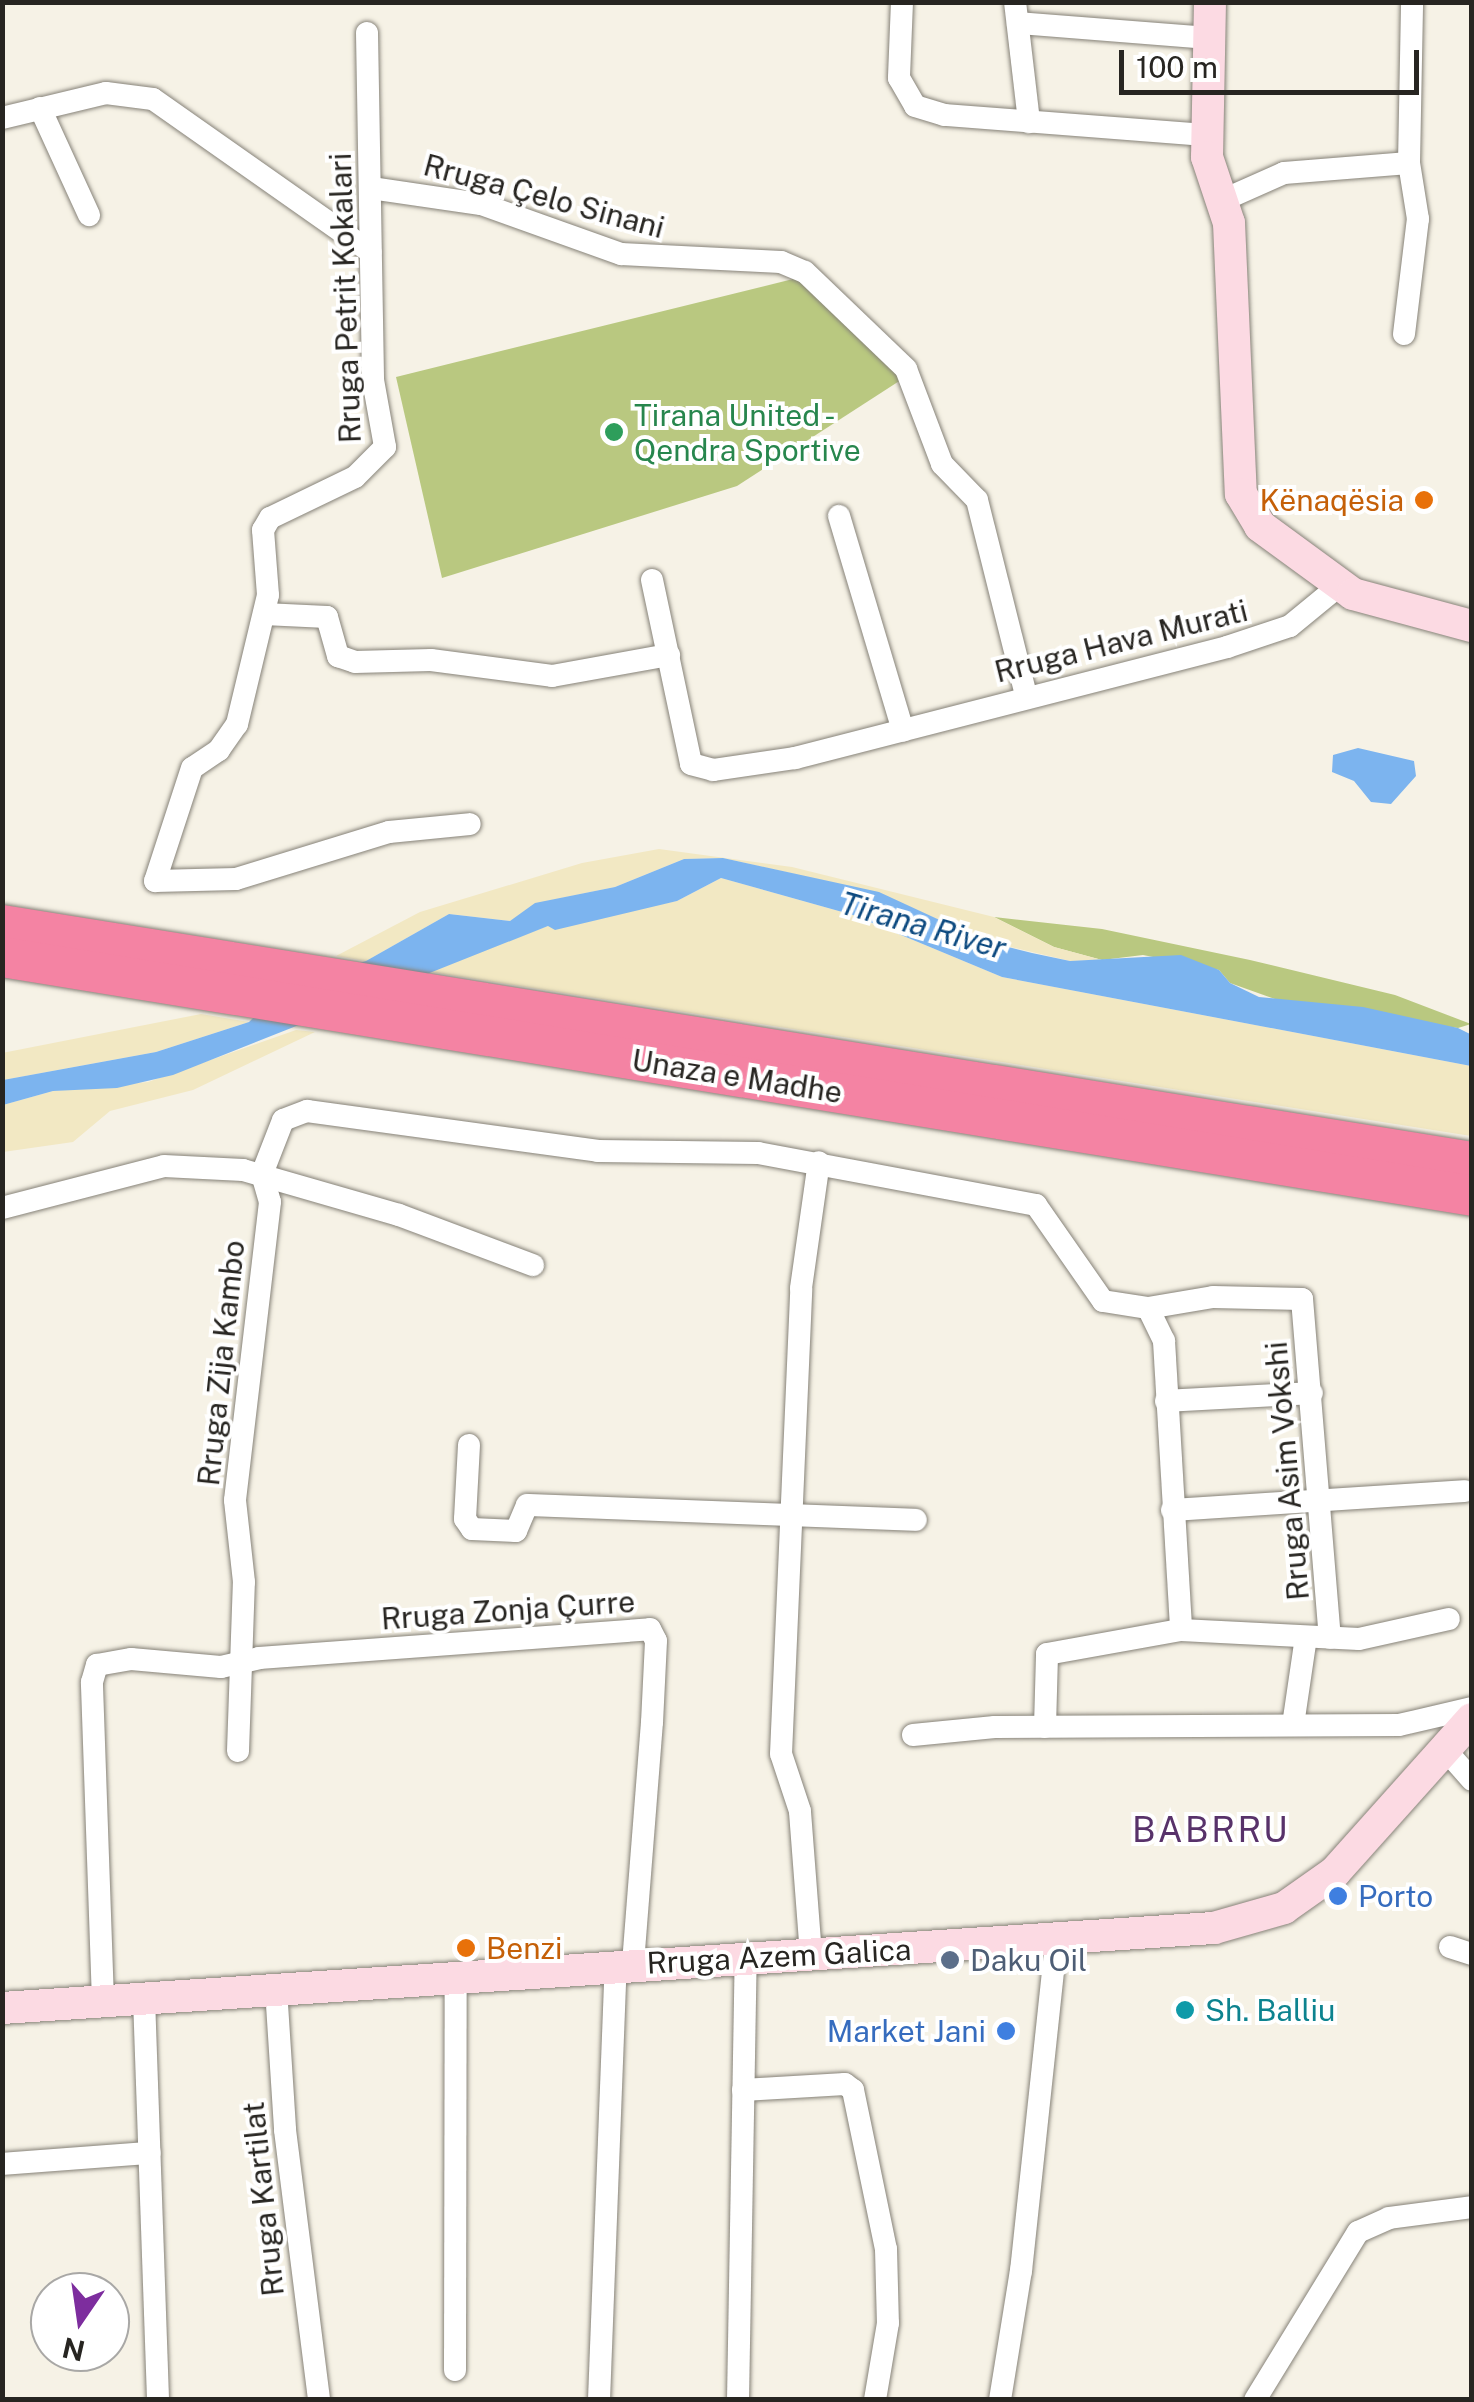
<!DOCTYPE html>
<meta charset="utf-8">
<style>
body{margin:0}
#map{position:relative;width:1474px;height:2402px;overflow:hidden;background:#f6f2e6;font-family:"Public Sans",sans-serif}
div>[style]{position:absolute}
.green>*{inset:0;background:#b9c880}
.sand>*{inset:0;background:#f2e8c3}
.water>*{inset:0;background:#7cb4ef}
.roads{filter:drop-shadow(0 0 2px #868278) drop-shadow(0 0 2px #868278)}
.street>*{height:22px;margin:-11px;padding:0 11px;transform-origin:11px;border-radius:11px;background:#fff}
.secondary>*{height:32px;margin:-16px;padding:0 16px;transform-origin:16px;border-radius:16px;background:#fcdae3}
.highway>*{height:40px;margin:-20px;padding:0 20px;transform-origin:20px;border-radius:20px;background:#f483a3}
.dots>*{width:28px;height:28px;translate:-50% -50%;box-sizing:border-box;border:5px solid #fff;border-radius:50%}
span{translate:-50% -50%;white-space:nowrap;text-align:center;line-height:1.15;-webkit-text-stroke:8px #fff;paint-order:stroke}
.street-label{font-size:30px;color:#272521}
.leisure-label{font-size:30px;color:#27864d}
.left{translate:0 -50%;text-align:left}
.food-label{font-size:30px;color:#c56008}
.right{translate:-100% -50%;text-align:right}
.shop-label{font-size:30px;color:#366cbe}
.service-label{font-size:30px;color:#4e5e75}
.culture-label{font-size:30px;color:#0d838f}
.water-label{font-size:32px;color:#0d4a80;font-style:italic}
.quarter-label{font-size:35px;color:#58326a;letter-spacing:2.5px}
.frame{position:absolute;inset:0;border:5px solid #272521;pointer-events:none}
.north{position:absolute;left:30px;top:2272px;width:100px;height:100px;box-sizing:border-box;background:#fff;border:2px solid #a9a8a6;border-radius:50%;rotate:193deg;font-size:28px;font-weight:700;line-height:40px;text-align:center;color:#272521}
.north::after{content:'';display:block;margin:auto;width:35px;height:45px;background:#7d2d9e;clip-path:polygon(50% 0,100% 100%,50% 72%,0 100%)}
.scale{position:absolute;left:1119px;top:50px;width:300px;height:45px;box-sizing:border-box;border:5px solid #272521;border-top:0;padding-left:12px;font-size:30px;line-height:35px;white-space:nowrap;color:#272521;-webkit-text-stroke:8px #fff;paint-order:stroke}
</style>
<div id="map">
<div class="green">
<div style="clip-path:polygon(801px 277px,904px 378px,737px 486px,442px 578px,396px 377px)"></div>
<div style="clip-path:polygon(994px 917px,1102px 929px,1250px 960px,1395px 995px,1471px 1024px,1458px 1028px,1292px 1005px,1230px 983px,1219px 970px,1143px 955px,1102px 960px,1054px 947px)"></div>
</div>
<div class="sand">
<div style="clip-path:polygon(659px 849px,792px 867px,994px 917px,1054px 947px,1102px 960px,1070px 961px,985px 941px,879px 893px,723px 858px,684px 859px,615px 887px,547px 901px,510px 921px,449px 914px,366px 961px,336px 956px,420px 912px,582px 863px)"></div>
<div style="clip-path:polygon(721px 878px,853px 915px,1002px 977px,1471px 1066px,1471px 1136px,424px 971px,548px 926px,677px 901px)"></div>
<div style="clip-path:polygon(201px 1014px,249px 1022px,156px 1052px,3px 1080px,2px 1053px)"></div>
<div style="clip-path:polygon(296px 1030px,315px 1032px,193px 1090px,110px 1111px,73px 1142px,3px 1152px,3px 1105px,53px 1091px,148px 1082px)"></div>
</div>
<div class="water">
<div style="clip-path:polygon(1358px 748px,1414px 761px,1416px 776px,1391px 804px,1371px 802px,1354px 781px,1332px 772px,1333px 755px)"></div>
<div style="clip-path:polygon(723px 858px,879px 892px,985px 941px,1032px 953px,1070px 961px,1181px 955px,1219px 970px,1230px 983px,1259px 997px,1363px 1007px,1458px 1028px,1472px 1035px,1471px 1066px,1002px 977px,853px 915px,721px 878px,677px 901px,555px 930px,548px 926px,173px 1075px,117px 1088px,53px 1091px,3px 1105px,3px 1080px,156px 1052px,249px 1022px,285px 986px,366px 961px,449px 914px,510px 921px,535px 903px,615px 887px,684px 859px)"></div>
</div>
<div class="roads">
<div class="street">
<div style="left:902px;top:2px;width:76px;rotate:92.3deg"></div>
<div style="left:899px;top:78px;width:32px;rotate:60deg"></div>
<div style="left:915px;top:106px;width:31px;rotate:17deg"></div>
<div style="left:945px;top:115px;width:263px;rotate:4.4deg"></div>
<div style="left:1015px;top:2px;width:121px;rotate:83.3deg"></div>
<div style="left:1018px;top:23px;width:193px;rotate:4.5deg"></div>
<div style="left:367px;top:33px;width:347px;rotate:89deg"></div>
<div style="left:373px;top:380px;width:68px;rotate:79.8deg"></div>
<div style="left:385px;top:447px;width:42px;rotate:135deg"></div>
<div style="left:355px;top:477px;width:94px;rotate:154.2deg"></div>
<div style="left:270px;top:518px;width:14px;rotate:120deg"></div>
<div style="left:263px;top:530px;width:65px;rotate:85.6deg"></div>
<div style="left:268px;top:595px;width:133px;rotate:103.5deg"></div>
<div style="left:237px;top:724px;width:32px;rotate:125deg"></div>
<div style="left:219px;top:750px;width:32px;rotate:146deg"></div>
<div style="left:192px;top:768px;width:119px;rotate:108.1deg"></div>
<div style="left:155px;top:881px;width:81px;rotate:-1.4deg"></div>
<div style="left:236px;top:879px;width:160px;rotate:-17.1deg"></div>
<div style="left:389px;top:832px;width:81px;rotate:-5.6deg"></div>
<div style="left:40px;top:108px;width:118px;rotate:65.4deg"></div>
<div style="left:2px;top:118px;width:107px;rotate:-13.5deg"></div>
<div style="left:106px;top:93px;width:47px;rotate:7.3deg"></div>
<div style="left:153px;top:99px;width:266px;rotate:35.1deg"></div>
<div style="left:371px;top:188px;width:111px;rotate:8.3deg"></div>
<div style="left:481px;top:204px;width:149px;rotate:19.7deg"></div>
<div style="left:621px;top:254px;width:160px;rotate:2.9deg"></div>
<div style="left:781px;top:262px;width:26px;rotate:23deg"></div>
<div style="left:805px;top:272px;width:140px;rotate:43.8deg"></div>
<div style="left:906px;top:369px;width:102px;rotate:69.2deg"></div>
<div style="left:942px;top:464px;width:50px;rotate:45.8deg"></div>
<div style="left:977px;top:500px;width:201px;rotate:75.9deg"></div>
<div style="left:1221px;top:201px;width:69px;rotate:-24deg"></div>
<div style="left:1284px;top:173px;width:125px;rotate:-4.6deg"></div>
<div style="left:1404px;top:334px;width:116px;rotate:-83.1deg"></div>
<div style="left:1418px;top:219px;width:57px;rotate:-99.1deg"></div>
<div style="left:1409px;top:163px;width:161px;rotate:-88.9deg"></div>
<div style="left:839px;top:516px;width:224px;rotate:73.4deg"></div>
<div style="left:652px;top:580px;width:188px;rotate:78deg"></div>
<div style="left:691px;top:764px;width:23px;rotate:15deg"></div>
<div style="left:713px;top:770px;width:83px;rotate:-8.3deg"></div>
<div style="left:795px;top:758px;width:446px;rotate:-14.4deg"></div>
<div style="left:1227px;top:647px;width:66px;rotate:-18.4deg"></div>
<div style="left:1290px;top:626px;width:65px;rotate:-39.4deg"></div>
<div style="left:264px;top:614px;width:63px;rotate:2.7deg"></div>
<div style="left:327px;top:617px;width:41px;rotate:74.2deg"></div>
<div style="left:338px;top:656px;width:18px;rotate:19deg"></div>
<div style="left:355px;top:662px;width:76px;rotate:-1.5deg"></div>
<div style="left:431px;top:660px;width:122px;rotate:7.5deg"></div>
<div style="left:552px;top:676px;width:119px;rotate:-10.2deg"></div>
<div style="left:262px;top:1174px;width:58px;rotate:-68.7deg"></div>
<div style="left:283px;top:1120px;width:26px;rotate:-21deg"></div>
<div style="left:307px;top:1111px;width:294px;rotate:7.8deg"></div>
<div style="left:598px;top:1151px;width:160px;rotate:0.7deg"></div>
<div style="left:758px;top:1153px;width:283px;rotate:10.6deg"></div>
<div style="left:1036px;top:1205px;width:117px;rotate:55.1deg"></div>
<div style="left:1103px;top:1301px;width:46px;rotate:8.8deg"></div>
<div style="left:1148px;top:1308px;width:66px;rotate:-9.6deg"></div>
<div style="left:1213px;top:1297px;width:89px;rotate:1.3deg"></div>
<div style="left:1302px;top:1299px;width:340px;rotate:85.3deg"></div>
<div style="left:2px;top:1208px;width:167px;rotate:-14.5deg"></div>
<div style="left:164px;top:1166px;width:79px;rotate:2.9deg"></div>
<div style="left:243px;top:1170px;width:162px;rotate:16.1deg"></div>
<div style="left:399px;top:1215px;width:143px;rotate:20.5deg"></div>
<div style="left:1148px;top:1308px;width:37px;rotate:64deg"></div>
<div style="left:1164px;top:1341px;width:289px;rotate:86.6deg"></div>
<div style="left:1166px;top:1401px;width:146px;rotate:-3.1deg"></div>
<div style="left:469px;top:1445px;width:74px;rotate:93.1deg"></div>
<div style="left:465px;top:1519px;width:12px;rotate:55deg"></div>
<div style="left:472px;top:1529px;width:44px;rotate:2.6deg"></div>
<div style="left:516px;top:1531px;width:28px;rotate:-67deg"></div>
<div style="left:527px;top:1505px;width:389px;rotate:2.2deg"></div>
<div style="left:1172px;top:1510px;width:293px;rotate:-3.7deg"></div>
<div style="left:1293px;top:1725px;width:89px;rotate:-81.6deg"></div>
<div style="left:1045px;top:1727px;width:73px;rotate:-88.4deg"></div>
<div style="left:1047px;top:1654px;width:136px;rotate:-10.2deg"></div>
<div style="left:1181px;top:1630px;width:178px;rotate:2.9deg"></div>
<div style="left:1359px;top:1639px;width:92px;rotate:-12.5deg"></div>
<div style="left:913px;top:1735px;width:82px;rotate:-5.6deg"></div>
<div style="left:995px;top:1727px;width:404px;rotate:-0.3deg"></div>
<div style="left:1399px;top:1725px;width:75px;rotate:-13.1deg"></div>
<div style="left:1442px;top:1746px;width:45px;rotate:48.6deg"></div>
<div style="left:238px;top:1751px;width:169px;rotate:-88deg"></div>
<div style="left:244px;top:1582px;width:82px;rotate:-96.3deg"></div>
<div style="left:235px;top:1500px;width:300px;rotate:-83.3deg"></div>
<div style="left:270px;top:1202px;width:29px;rotate:-106deg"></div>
<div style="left:1450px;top:1947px;width:23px;rotate:18deg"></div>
<div style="left:811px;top:1955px;width:144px;rotate:-94.4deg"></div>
<div style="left:800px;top:1811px;width:60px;rotate:-108.4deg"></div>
<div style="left:781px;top:1754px;width:466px;rotate:-87.5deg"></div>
<div style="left:801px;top:1288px;width:127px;rotate:-81.9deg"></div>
<div style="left:276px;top:1989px;width:141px;rotate:86.3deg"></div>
<div style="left:285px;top:2130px;width:272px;rotate:82.8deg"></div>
<div style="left:144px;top:1998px;width:402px;rotate:88deg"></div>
<div style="left:103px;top:2001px;width:319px;rotate:-92deg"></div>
<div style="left:92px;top:1682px;width:18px;rotate:-74deg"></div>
<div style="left:97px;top:1665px;width:35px;rotate:-10deg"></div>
<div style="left:131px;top:1659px;width:90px;rotate:5.1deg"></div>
<div style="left:221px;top:1667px;width:39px;rotate:-13deg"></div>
<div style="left:259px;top:1658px;width:392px;rotate:-4.2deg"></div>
<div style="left:650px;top:1629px;width:13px;rotate:63deg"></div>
<div style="left:656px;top:1641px;width:81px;rotate:92.8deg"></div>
<div style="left:652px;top:1722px;width:244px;rotate:94.5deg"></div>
<div style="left:743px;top:2090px;width:102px;rotate:-3.4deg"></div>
<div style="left:845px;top:2084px;width:10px;rotate:37deg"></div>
<div style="left:853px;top:2090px;width:162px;rotate:78.3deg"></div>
<div style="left:886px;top:2249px;width:74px;rotate:88.5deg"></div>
<div style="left:888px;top:2323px;width:78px;rotate:99.6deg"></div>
<div style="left:2px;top:2164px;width:148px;rotate:-4.3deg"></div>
<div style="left:455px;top:2370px;width:393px;rotate:-89.9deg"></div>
<div style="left:599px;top:2400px;width:434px;rotate:-87.8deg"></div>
<div style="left:738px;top:2400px;width:440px;rotate:-89deg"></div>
<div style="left:1000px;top:2400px;width:131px;rotate:-80.8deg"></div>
<div style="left:1021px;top:2271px;width:331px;rotate:-83.9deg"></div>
<div style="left:1255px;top:2400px;width:197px;rotate:-58.5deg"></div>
<div style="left:1358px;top:2232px;width:34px;rotate:-24deg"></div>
<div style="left:1389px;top:2218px;width:84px;rotate:-7.5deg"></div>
</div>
<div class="secondary">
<div style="left:1210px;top:2px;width:155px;rotate:91.1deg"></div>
<div style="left:1207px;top:157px;width:70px;rotate:71.6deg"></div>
<div style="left:1229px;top:223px;width:271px;rotate:87.5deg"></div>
<div style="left:1241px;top:494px;width:37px;rotate:59deg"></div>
<div style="left:1260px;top:526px;width:115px;rotate:36.2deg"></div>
<div style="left:1353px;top:594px;width:123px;rotate:15.1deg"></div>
<div style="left:2px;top:2008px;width:1215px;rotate:-3.78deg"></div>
<div style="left:1214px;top:1928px;width:73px;rotate:-15.9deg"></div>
<div style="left:1284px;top:1908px;width:62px;rotate:-35.2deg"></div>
<div style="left:1335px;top:1872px;width:205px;rotate:-48.2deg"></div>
</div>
<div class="highway">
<div style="left:2px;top:925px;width:1489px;rotate:9.16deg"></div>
<div style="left:2px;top:957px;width:1489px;rotate:9.23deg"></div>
</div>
</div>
<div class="dots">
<div style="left:614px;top:432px;background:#2e9e5b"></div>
<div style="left:1424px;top:500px;background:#e8710a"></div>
<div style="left:1338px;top:1896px;background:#3f7fe0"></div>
<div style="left:466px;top:1948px;background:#e8710a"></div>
<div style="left:950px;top:1960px;background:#5c6f8a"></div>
<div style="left:1185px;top:2010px;background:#0f9aa8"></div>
<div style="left:1006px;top:2031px;background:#3f7fe0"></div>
</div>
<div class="street-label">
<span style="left:544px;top:196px;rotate:15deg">Rruga Çelo Sinani</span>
<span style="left:345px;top:298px;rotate:-92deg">Rruga Petrit Kokalari</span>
<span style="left:1121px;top:641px;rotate:-14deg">Rruga Hava Murati</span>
<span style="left:737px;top:1076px;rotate:9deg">Unaza e Madhe</span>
<span style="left:221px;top:1363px;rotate:-84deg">Rruga Zija Kambo</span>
<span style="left:1287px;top:1471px;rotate:-95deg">Rruga Asim Vokshi</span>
<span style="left:508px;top:1610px;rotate:-4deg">Rruga Zonja Çurre</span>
<span style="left:779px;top:1956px;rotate:-3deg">Rruga Azem Galica</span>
<span style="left:263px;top:2199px;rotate:-96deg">Rruga Kartilat</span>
</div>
<div class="leisure-label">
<span class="left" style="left:634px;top:432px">Tirana United -<br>Qendra Sportive</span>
</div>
<div class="food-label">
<span class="right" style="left:1404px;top:500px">Kënaqësia</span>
<span class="left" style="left:486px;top:1948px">Benzi</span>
</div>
<div class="shop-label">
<span class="left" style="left:1358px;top:1896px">Porto</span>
<span class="right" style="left:986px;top:2031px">Market Jani</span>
</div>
<div class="service-label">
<span class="left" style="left:970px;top:1960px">Daku Oil</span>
</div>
<div class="culture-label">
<span class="left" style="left:1205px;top:2010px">Sh. Balliu</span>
</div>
<div class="water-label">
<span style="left:923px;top:926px;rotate:16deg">Tirana River</span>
</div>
<div class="quarter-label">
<span style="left:1211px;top:1830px">BABRRU</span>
</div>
<div class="frame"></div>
<div class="north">N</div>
<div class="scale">100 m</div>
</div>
